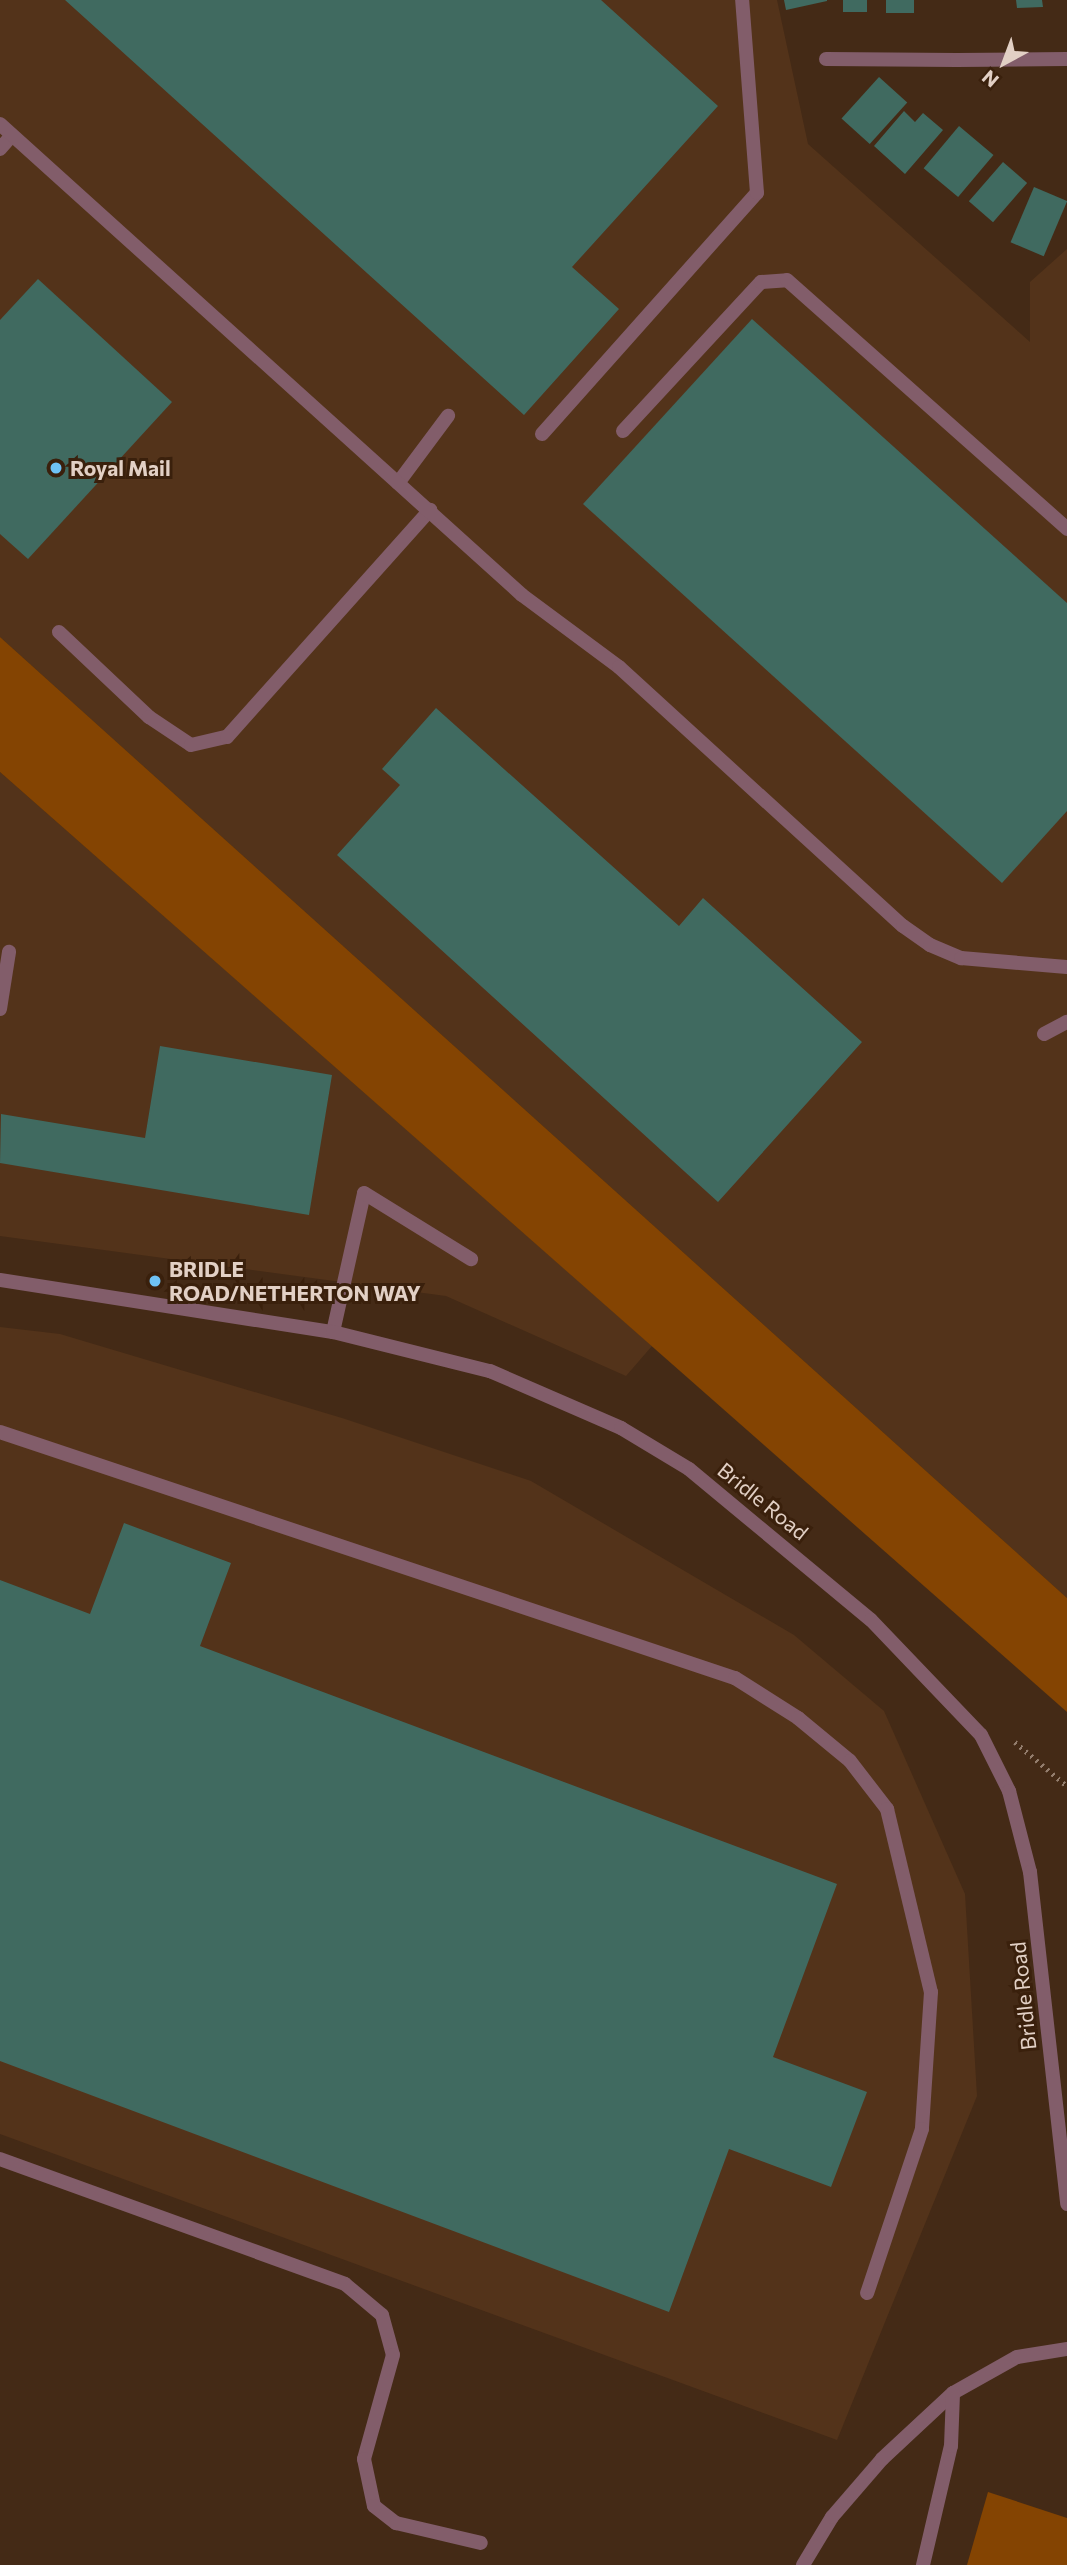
<!DOCTYPE html>
<style>
body{margin:0}
#map{position:relative;width:1067px;height:2565px;overflow:hidden;background:#442a16;font-family:Commissioner,sans-serif}
div>[style]{position:absolute}
.built>*{inset:0;background:#53331a}
.green>*{inset:0;background:#844402}
.building>*{inset:0;background:#406a60;transform-origin:0 0}
.path>*{height:4.5px;margin-top:-2.25px;transform-origin:0;background:repeating-linear-gradient(90deg,#937d6d 0 2px,transparent 0 7px)}
.service>*{height:14px;margin:-7px;padding:0 7px;transform-origin:7px;border-radius:7px;background:#825d6a}
.minor>*{height:14px;margin:-7px;padding:0 7px;transform-origin:7px;border-radius:7px;background:#825d6a}
.dots>*{width:19px;height:19px;translate:-50% -50%;box-sizing:border-box;border:4px solid #3a200c;border-radius:50%}
span{translate:-50% -50%;white-space:nowrap;text-align:center;line-height:1.15;-webkit-text-stroke:6px #3a200c;paint-order:stroke}
.poi-label{font-size:21px;color:#e2d0c5;font-weight:700}
.left{translate:0 -50%;text-align:left}
.street-label{font-size:21px;color:#e2d0c5}
.north{position:absolute;left:969px;top:28px;width:70px;height:70px;-webkit-text-stroke:5px #3a200c;paint-order:stroke;rotate:221deg;font-size:19px;font-weight:700;line-height:28px;text-align:center;color:#e2d0c5}
.north::after{content:'';display:block;margin:auto;width:24px;height:32px;background:#e2d0c5;clip-path:polygon(50% 0,100% 100%,50% 72%,0 100%)}
</style>
<div id="map">
<div class="built">
<div style="clip-path:polygon(0 0,777px 0,808px 144px,1030px 342px,1030px 282px,1067px 249px,1067px 1598px,0 637px)"></div>
<div style="clip-path:polygon(0 772px,652px 1346px,626px 1376px,446px 1296px,0 1236px)"></div>
<div style="clip-path:polygon(0 1327px,60px 1334px,342px 1418px,531px 1481px,794px 1635px,884px 1711px,965px 1894px,977px 2096px,837px 2440px,0 2134px)"></div>
</div>
<div class="green">
<div style="clip-path:polygon(0 637px,1067px 1598px,1067px 1712px,0 772px)"></div>
<div style="clip-path:polygon(988px 2492px,1067px 2518px,1067px 2565px,967px 2565px)"></div>
</div>
<div class="building">
<div style="clip-path:polygon(65px 0,601px 0,718px 106px,572px 267px,619px 309px,524px 415px)"></div>
<div style="clip-path:polygon(784px 0,827px 0,827px 1px,786px 10px)"></div>
<div style="left:843px;top:0;width:24px;height:12px"></div>
<div style="left:886px;top:0;width:28px;height:13px"></div>
<div style="clip-path:polygon(1016px 0,1042px 0,1043px 7px,1017px 8px)"></div>
<div style="left:879px;top:77px;width:38px;height:56px;rotate:42deg"></div>
<div style="clip-path:polygon(904px 111px,915px 122px,923px 113px,943px 130px,905px 174px,874px 146px)"></div>
<div style="left:959px;top:126px;width:45px;height:55px;rotate:40deg"></div>
<div style="left:1003px;top:162px;width:32px;height:52px;rotate:41deg"></div>
<div style="left:1034px;top:187px;width:36px;height:60px;rotate:23deg"></div>
<div style="clip-path:polygon(38px 279px,172px 402px,28px 559px,0 534px,0 320px)"></div>
<div style="clip-path:polygon(752px 319px,1067px 603px,1067px 811px,1002px 883px,583px 504px)"></div>
<div style="clip-path:polygon(436px 708px,679px 926px,703px 898px,862px 1042px,718px 1202px,337px 855px,400px 785px,382px 769px)"></div>
<div style="clip-path:polygon(160px 1046px,332px 1075px,309px 1215px,0 1163px,1px 1114px,145px 1138px)"></div>
<div style="clip-path:polygon(124px 1523px,231px 1563px,200px 1646px,837px 1884px,773px 2057px,867px 2092px,831px 2187px,729px 2149px,669px 2312px,0 2061px,0 1580px,90px 1614px)"></div>
</div>
<div class="path">
<div style="left:1015px;top:1742px;width:68px;rotate:40.2deg"></div>
</div>
<div class="service">
<div style="left:826px;top:59px;width:131px;rotate:0.4deg"></div>
<div style="left:0;top:149px;width:18px;rotate:-49deg"></div>
<div style="left:623px;top:431px;width:203px;rotate:-47.2deg"></div>
<div style="left:761px;top:282px;width:26px;rotate:-4deg"></div>
<div style="left:787px;top:280px;width:375px;rotate:41.6deg"></div>
<div style="left:542px;top:434px;width:323px;rotate:-48.3deg"></div>
<div style="left:757px;top:193px;width:194px;rotate:-94.4deg"></div>
<div style="left:398px;top:483px;width:84px;rotate:-53.3deg"></div>
<div style="left:59px;top:632px;width:124px;rotate:43.4deg"></div>
<div style="left:149px;top:717px;width:50px;rotate:33.7deg"></div>
<div style="left:191px;top:745px;width:37px;rotate:-13deg"></div>
<div style="left:227px;top:737px;width:305px;rotate:-48.2deg"></div>
<div style="left:0;top:1009px;width:58px;rotate:-81deg"></div>
<div style="left:1044px;top:1034px;width:26px;rotate:-28deg"></div>
<div style="left:333px;top:1332px;width:142px;rotate:-77.4deg"></div>
<div style="left:364px;top:1193px;width:126px;rotate:31.7deg"></div>
<div style="left:0;top:1432px;width:775px;rotate:18.51deg"></div>
<div style="left:735px;top:1678px;width:75px;rotate:32.4deg"></div>
<div style="left:798px;top:1718px;width:67px;rotate:39.6deg"></div>
<div style="left:850px;top:1761px;width:61px;rotate:52.4deg"></div>
<div style="left:887px;top:1809px;width:188px;rotate:76.5deg"></div>
<div style="left:931px;top:1992px;width:137px;rotate:93.8deg"></div>
<div style="left:922px;top:2129px;width:173px;rotate:108.5deg"></div>
<div style="left:0;top:2159px;width:367px;rotate:19.9deg"></div>
<div style="left:345px;top:2284px;width:48px;rotate:40deg"></div>
<div style="left:382px;top:2315px;width:41px;rotate:74.6deg"></div>
<div style="left:393px;top:2355px;width:108px;rotate:105.6deg"></div>
<div style="left:364px;top:2459px;width:48px;rotate:78deg"></div>
<div style="left:374px;top:2506px;width:28px;rotate:38deg"></div>
<div style="left:396px;top:2523px;width:87px;rotate:13.2deg"></div>
</div>
<div class="minor">
<div style="left:957px;top:60px;width:110px;rotate:-0.5deg"></div>
<div style="left:0;top:124px;width:703px;rotate:42.06deg"></div>
<div style="left:522px;top:595px;width:121px;rotate:36.6deg"></div>
<div style="left:619px;top:667px;width:384px;rotate:42.4deg"></div>
<div style="left:903px;top:926px;width:33px;rotate:35deg"></div>
<div style="left:930px;top:945px;width:34px;rotate:23deg"></div>
<div style="left:961px;top:958px;width:106px;rotate:4.9deg"></div>
<div style="left:0;top:1280px;width:337px;rotate:8.9deg"></div>
<div style="left:333px;top:1332px;width:162px;rotate:14deg"></div>
<div style="left:490px;top:1371px;width:143px;rotate:23.5deg"></div>
<div style="left:621px;top:1428px;width:79px;rotate:31.1deg"></div>
<div style="left:689px;top:1469px;width:236px;rotate:39.7deg"></div>
<div style="left:871px;top:1620px;width:159px;rotate:46.3deg"></div>
<div style="left:981px;top:1735px;width:63px;rotate:63.4deg"></div>
<div style="left:1009px;top:1791px;width:84px;rotate:75.5deg"></div>
<div style="left:1030px;top:1872px;width:334px;rotate:83.6deg"></div>
<div style="left:803px;top:2565px;width:56px;rotate:-58.9deg"></div>
<div style="left:832px;top:2517px;width:77px;rotate:-49.2deg"></div>
<div style="left:882px;top:2459px;width:97px;rotate:-42.9deg"></div>
<div style="left:953px;top:2393px;width:73px;rotate:-29.4deg"></div>
<div style="left:1017px;top:2357px;width:51px;rotate:-9.1deg"></div>
<div style="left:923px;top:2565px;width:122px;rotate:-76.8deg"></div>
<div style="left:951px;top:2446px;width:53px;rotate:-87.8deg"></div>
</div>
<div class="dots">
<div style="left:56px;top:468px;background:#6fc2f4"></div>
<div style="left:155px;top:1281px;background:#6fc2f4"></div>
</div>
<div class="poi-label">
<span class="left" style="left:70px;top:468px">Royal Mail</span>
<span class="left" style="left:169px;top:1281px">BRIDLE<br>ROAD/NETHERTON WAY</span>
</div>
<div class="street-label">
<span style="left:763px;top:1501px;rotate:39deg">Bridle Road</span>
<span style="left:1023px;top:1996px;rotate:-96deg">Bridle Road</span>
</div>
<div class="north">N</div>
</div>
